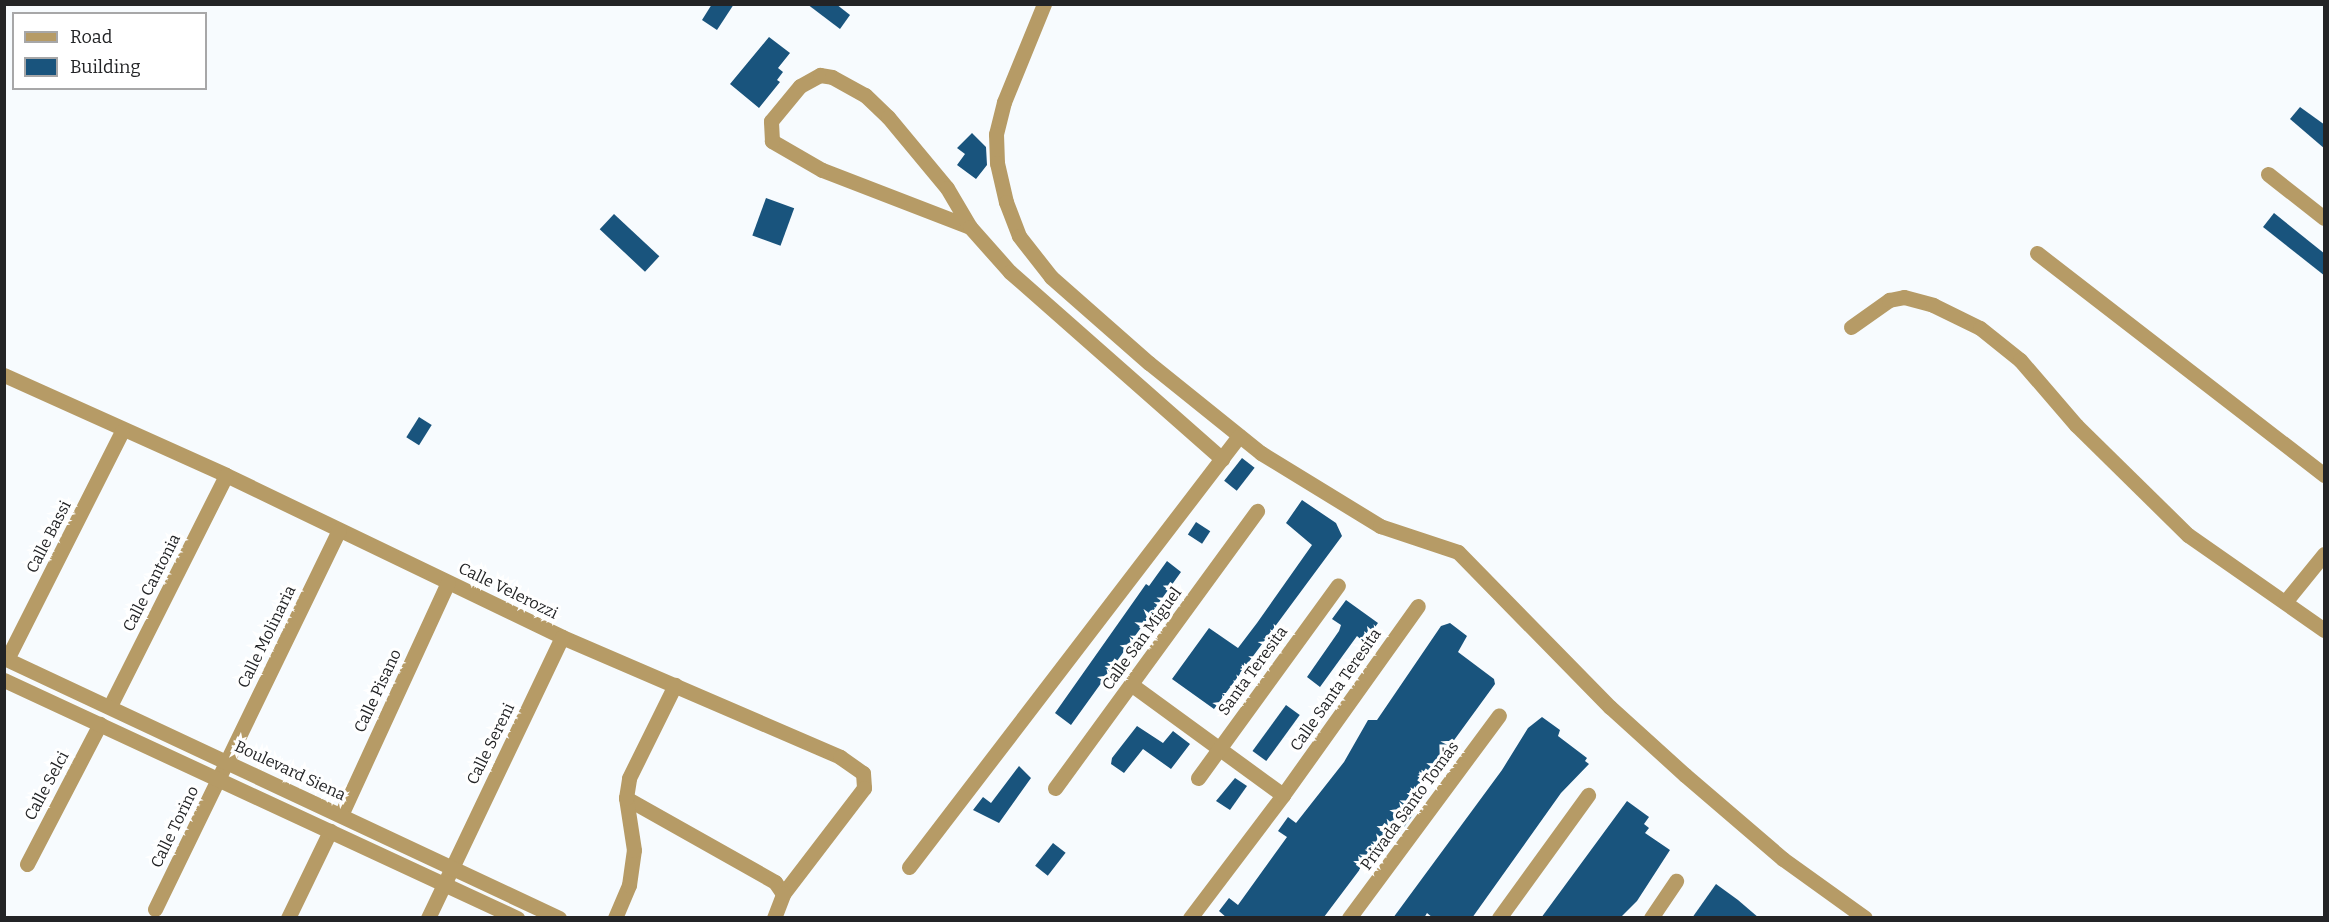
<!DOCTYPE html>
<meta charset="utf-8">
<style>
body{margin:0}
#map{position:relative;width:2329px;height:922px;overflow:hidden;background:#f7fbfe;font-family:Bitter,serif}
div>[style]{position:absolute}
.building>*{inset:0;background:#19547d;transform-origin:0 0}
.minor>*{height:15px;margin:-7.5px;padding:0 7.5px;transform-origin:7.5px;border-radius:7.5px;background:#b69b66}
.tertiary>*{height:15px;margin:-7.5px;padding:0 7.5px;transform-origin:7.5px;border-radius:7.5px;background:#b69b66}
span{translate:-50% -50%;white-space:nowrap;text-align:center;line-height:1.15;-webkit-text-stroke:6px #fff;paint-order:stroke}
.street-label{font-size:16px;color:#232426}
.frame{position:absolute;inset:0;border:6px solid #232426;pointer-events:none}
.legend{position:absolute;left:12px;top:12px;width:195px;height:78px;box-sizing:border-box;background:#fff;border:2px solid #a7a7a8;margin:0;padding:8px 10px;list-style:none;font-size:18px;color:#232426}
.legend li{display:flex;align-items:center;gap:12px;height:30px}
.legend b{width:30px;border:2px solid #a7a7a8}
</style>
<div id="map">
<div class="building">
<div style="clip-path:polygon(712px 4px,734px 4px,717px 30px,702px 20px)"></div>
<div style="clip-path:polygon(807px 4px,836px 4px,850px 15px,840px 29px)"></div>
<div style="clip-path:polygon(769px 37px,790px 53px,778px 68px,783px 72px,777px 80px,780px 82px,759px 108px,730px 84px)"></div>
<div style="clip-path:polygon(2300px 107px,2325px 125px,2325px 149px,2290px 119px)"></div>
<div style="clip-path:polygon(972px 133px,986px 147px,987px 165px,976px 179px,957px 165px,965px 154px,957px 148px)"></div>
<div style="left:766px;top:198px;width:30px;height:40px;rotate:20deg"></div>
<div style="clip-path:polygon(2274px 213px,2325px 254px,2325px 276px,2263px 227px)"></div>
<div style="left:614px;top:214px;width:62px;height:21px;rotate:43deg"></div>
<div style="left:419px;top:417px;width:15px;height:24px;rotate:32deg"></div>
<div style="left:1242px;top:458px;width:16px;height:29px;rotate:38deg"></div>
<div style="clip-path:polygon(1302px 500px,1336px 523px,1342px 536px,1214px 709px,1172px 679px,1209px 628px,1238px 648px,1257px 623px,1312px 545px,1286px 523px)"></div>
<div style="left:1196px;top:522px;width:17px;height:15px;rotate:33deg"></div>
<div style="clip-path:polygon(1167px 561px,1181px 572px,1071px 725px,1055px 713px,1146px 584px,1149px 586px)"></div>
<div style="clip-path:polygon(1346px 600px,1378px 623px,1364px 642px,1357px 636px,1320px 687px,1307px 677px,1339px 631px,1341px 625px,1332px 619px)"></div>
<div style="clip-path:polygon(1450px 623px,1467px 636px,1458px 652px,1494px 679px,1495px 684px,1409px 802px,1418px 808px,1393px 842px,1385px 836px,1324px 917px,1227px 918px,1219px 911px,1229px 898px,1238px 905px,1287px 837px,1278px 831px,1288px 817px,1296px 823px,1344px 762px,1368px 720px,1377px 720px,1441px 626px)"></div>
<div style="left:1286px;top:705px;width:17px;height:57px;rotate:36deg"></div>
<div style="clip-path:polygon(1542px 717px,1560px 730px,1558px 736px,1587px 758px,1585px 761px,1589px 764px,1561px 793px,1472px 918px,1433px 918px,1427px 913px,1424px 918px,1393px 918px,1502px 770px,1528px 728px)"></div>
<div style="clip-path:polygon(1137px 726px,1163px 743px,1173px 731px,1190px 744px,1171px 769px,1143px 749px,1124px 773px,1111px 764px,1112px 758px)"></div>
<div style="clip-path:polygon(1019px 766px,1031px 778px,999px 823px,973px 810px,983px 797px,991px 803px)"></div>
<div style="clip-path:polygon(1235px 778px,1247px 786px,1230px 810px,1216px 801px)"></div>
<div style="clip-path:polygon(1627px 801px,1649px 817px,1644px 824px,1649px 828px,1645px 833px,1670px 850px,1637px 901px,1620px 918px,1541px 918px)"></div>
<div style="left:1053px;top:843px;width:16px;height:29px;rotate:38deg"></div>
<div style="clip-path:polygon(1716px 884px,1738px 900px,1759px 918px,1692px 918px)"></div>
</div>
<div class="minor">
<div style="left:1044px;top:4px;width:106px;rotate:112.2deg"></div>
<div style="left:1004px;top:102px;width:33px;rotate:104deg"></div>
<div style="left:996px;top:134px;width:29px;rotate:88deg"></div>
<div style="left:997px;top:163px;width:40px;rotate:77deg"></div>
<div style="left:1006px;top:202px;width:36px;rotate:69deg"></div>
<div style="left:1019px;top:236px;width:52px;rotate:52deg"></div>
<div style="left:1051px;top:277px;width:130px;rotate:41.3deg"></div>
<div style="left:1149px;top:363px;width:144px;rotate:38.8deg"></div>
<div style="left:1261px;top:453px;width:140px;rotate:31.5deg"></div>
<div style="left:1380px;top:526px;width:82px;rotate:18.4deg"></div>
<div style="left:1458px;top:552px;width:217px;rotate:45.6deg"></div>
<div style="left:1610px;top:707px;width:101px;rotate:42.2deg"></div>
<div style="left:1685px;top:775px;width:129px;rotate:40.6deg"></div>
<div style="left:1783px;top:859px;width:101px;rotate:35.7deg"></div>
<div style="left:2268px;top:174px;width:71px;rotate:38.2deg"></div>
<div style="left:970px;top:227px;width:159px;rotate:-158.9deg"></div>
<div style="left:822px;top:170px;width:58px;rotate:-149.9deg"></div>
<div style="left:772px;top:141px;width:20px;rotate:-93deg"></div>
<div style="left:771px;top:121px;width:45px;rotate:-50.4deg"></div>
<div style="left:800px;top:86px;width:23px;rotate:-29deg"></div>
<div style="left:820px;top:75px;width:12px;rotate:9deg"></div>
<div style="left:832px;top:77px;width:38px;rotate:29deg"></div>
<div style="left:865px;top:95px;width:32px;rotate:44deg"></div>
<div style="left:888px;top:117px;width:92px;rotate:50.3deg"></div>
<div style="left:947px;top:188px;width:45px;rotate:59.5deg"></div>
<div style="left:970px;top:227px;width:60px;rotate:48.4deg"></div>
<div style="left:1010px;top:272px;width:283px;rotate:41.4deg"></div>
<div style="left:2037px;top:253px;width:363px;rotate:37.7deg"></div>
<div style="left:1851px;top:327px;width:47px;rotate:-35.4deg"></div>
<div style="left:1889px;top:300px;width:15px;rotate:-11deg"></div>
<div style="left:1904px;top:297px;width:30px;rotate:15deg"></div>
<div style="left:1933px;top:305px;width:52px;rotate:26.1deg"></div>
<div style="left:1980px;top:328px;width:51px;rotate:38.7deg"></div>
<div style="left:2020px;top:360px;width:86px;rotate:49.3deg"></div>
<div style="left:2076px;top:425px;width:157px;rotate:44.5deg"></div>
<div style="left:2188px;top:535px;width:166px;rotate:34.9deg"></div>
<div style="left:4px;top:375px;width:243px;rotate:24.2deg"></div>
<div style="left:226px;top:475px;width:373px;rotate:25.7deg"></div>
<div style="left:562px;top:637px;width:303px;rotate:23.3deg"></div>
<div style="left:840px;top:757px;width:28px;rotate:35deg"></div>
<div style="left:863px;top:773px;width:15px;rotate:86deg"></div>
<div style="left:864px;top:788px;width:133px;rotate:127.4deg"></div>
<div style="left:2285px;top:602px;width:62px;rotate:-50.9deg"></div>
<div style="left:7px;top:659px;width:255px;rotate:-63.2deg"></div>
<div style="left:1132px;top:685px;width:187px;rotate:36.1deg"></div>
<div style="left:110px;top:706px;width:258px;rotate:-63.3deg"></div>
<div style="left:1198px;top:778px;width:238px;rotate:-54deg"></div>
<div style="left:1055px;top:788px;width:343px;rotate:-53.9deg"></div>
<div style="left:626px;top:798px;width:171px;rotate:29.4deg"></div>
<div style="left:775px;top:882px;width:14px;rotate:56deg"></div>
<div style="left:341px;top:815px;width:256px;rotate:-65.3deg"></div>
<div style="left:27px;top:864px;width:158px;rotate:-62.5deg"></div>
<div style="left:909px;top:867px;width:543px;rotate:-52.56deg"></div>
<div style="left:155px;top:909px;width:421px;rotate:-64.1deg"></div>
<div style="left:288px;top:918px;width:97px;rotate:-64.2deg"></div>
<div style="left:428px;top:918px;width:311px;rotate:-64.5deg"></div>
<div style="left:615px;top:918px;width:36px;rotate:-67deg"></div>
<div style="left:629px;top:885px;width:35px;rotate:-82deg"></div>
<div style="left:634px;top:850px;width:53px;rotate:-98.7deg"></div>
<div style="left:626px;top:798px;width:20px;rotate:-81deg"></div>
<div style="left:629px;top:778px;width:104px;rotate:-63.7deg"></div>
<div style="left:774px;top:918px;width:26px;rotate:-69deg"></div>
<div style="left:1190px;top:918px;width:154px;rotate:-52.9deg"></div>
<div style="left:1283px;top:795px;width:232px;rotate:-54.5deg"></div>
<div style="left:1349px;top:918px;width:252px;rotate:-53.5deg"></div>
<div style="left:1499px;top:918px;width:152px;rotate:-54.1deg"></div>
<div style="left:1651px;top:918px;width:45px;rotate:-56deg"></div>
</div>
<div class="tertiary">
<div style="left:4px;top:658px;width:613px;rotate:25.1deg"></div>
<div style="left:4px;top:680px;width:566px;rotate:24.89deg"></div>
</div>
<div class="street-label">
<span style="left:49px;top:537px;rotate:-63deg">Calle Bassi</span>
<span style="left:152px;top:583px;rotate:-63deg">Calle Cantonia</span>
<span style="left:508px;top:591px;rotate:26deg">Calle Velerozzi</span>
<span style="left:267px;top:637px;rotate:-64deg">Calle Molinaria</span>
<span style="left:1142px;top:639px;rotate:-54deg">Calle San Miguel</span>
<span style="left:1253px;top:671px;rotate:-54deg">Santa Teresita</span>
<span style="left:1336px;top:690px;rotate:-55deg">Calle Santa Teresita</span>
<span style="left:378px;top:691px;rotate:-65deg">Calle Pisano</span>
<span style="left:491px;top:744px;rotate:-64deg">Calle Sereni</span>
<span style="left:290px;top:771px;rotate:25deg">Boulevard Siena</span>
<span style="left:47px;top:786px;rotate:-62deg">Calle Selci</span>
<span style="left:1410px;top:806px;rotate:-54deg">Privada Santo Tomás</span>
<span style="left:175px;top:827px;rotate:-64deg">Calle Torino</span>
</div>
<div class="frame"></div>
<ul class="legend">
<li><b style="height:8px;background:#b69b66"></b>Road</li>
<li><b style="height:16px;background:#19547d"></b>Building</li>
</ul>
</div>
